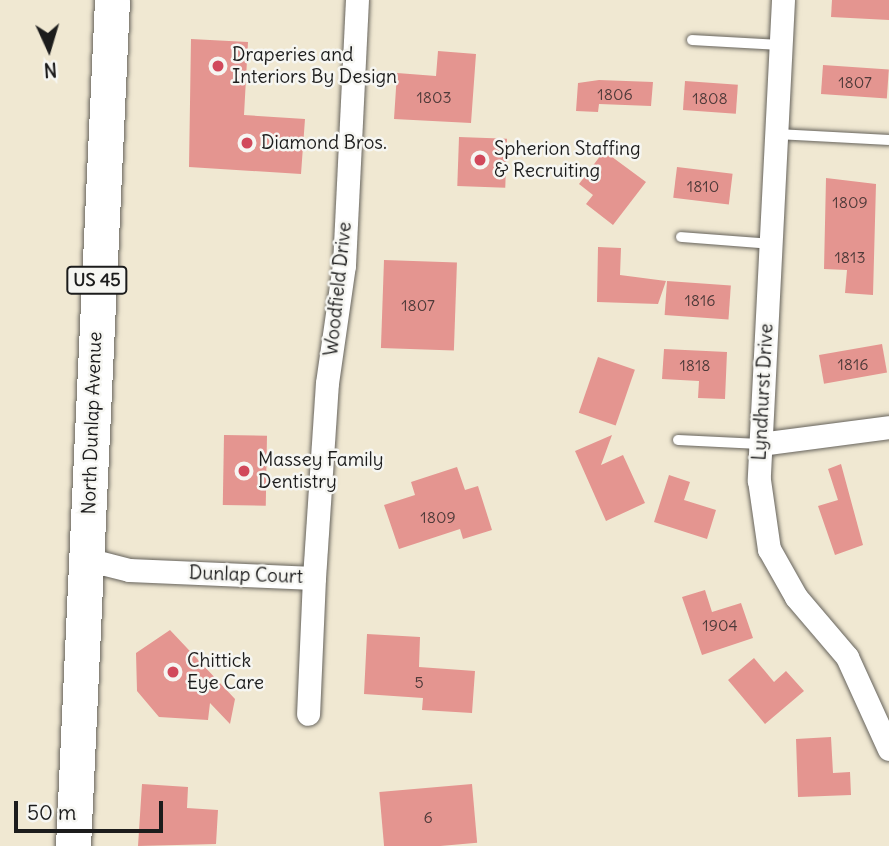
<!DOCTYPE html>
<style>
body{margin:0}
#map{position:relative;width:889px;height:846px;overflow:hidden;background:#f0e8d2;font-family:Delius,sans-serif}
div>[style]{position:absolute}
.building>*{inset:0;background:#e49590;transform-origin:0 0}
.roads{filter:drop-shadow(0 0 2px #66635c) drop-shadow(0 0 2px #66635c)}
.lane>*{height:10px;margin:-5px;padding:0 5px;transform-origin:5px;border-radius:5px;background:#fff}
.street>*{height:23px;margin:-11.5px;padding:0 11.5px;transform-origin:11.5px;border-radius:11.5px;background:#fff}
.primary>*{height:35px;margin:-17.5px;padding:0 17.5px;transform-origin:17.5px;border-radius:17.5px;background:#fff}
.dots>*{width:19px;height:19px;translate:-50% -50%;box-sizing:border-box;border:4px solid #f6f6f2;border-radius:50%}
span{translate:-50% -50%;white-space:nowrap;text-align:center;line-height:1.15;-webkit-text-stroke:5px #f6f6f2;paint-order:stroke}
.number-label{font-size:16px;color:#4e3a39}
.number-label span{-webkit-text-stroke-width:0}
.shield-label span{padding:2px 5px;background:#f6f6f2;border:2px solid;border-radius:5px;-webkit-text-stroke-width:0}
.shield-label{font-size:18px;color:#1c1c1c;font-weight:700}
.poi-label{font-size:19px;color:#1c1c1c}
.left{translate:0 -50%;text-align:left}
.street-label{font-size:19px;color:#1c1c1c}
.north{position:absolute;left:14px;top:14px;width:70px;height:70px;-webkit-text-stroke:5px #f6f6f2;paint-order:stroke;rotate:176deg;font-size:19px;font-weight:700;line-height:28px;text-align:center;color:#1c1c1c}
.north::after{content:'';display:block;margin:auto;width:24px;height:32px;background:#1c1c1c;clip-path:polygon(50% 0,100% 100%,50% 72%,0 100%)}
.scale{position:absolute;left:14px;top:801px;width:149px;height:32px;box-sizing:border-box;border:4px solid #1c1c1c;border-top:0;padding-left:9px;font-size:21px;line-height:24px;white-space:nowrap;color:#1c1c1c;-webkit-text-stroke:5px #f6f6f2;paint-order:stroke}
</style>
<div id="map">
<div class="building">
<div style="clip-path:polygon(832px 0,889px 0,889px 20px,831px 17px)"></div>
<div style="clip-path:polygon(191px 39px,248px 42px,244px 115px,305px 119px,301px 174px,189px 167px)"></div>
<div style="clip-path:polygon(438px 51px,476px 54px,471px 123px,394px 119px,397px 73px,436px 76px)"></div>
<div style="left:823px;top:65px;width:66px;height:29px;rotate:4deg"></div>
<div style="clip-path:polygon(599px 80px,653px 82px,651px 106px,599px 104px,598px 112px,576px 111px,578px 83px)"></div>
<div style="left:685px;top:81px;width:53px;height:29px;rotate:4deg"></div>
<div style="left:459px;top:137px;width:48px;height:49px;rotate:2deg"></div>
<div style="clip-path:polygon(604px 151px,646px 182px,613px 225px,586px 204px,593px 195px,579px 184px)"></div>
<div style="left:677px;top:167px;width:56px;height:31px;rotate:7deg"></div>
<div style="clip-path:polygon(826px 178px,876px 184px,873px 295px,845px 293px,847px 270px,824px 269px)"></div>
<div style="clip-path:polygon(598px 247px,621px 248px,620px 275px,666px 281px,658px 304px,597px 302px)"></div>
<div style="left:384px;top:260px;width:73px;height:88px;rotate:2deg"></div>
<div style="left:667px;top:281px;width:64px;height:34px;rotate:4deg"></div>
<div style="left:882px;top:344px;width:29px;height:64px;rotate:80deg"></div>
<div style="clip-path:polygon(664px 349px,727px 352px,725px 399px,698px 398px,699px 381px,662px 379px)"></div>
<div style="left:598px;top:357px;width:39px;height:59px;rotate:19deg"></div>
<div style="left:224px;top:435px;width:43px;height:70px;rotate:1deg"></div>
<div style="clip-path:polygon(612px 435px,601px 465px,623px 455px,645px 503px,606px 521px,575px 451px)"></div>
<div style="clip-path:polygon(841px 464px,863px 545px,835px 555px,818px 506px,838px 500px,828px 469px)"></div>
<div style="clip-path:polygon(457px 467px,465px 490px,478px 486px,492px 530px,463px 539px,460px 529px,399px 549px,384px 505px,415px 495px,411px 482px)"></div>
<div style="clip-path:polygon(669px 475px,690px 482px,684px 500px,716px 510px,707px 539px,654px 522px)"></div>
<div style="clip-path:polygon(705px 590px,712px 612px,741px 603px,753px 638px,702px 655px,682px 597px)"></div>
<div style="clip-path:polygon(170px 630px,235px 699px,230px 724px,210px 703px,208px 720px,159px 717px,137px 691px,136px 653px)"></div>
<div style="clip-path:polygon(367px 634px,420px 637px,419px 667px,475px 671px,472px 713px,422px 710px,423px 698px,364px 694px)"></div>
<div style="clip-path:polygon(754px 658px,774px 682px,786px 671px,804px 691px,765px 724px,728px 680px)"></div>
<div style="clip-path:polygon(831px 737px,833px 773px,850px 772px,851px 795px,798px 797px,796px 739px)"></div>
<div style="clip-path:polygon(142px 784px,188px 787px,187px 808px,218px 810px,216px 844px,138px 846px)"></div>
<div style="left:472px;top:784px;width:59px;height:93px;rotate:85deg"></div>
</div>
<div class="roads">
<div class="lane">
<div style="left:692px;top:40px;width:88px;rotate:3.3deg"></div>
<div style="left:777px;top:134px;width:112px;rotate:3.1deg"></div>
<div style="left:681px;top:237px;width:90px;rotate:4.4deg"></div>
<div style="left:678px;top:440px;width:82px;rotate:2.8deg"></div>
</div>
<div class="street">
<div style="left:783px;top:0;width:481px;rotate:92.9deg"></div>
<div style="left:759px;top:480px;width:70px;rotate:81.8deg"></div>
<div style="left:769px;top:549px;width:55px;rotate:60.6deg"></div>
<div style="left:796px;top:597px;width:79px;rotate:49.6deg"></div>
<div style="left:847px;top:657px;width:101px;rotate:65.5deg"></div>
<div style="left:760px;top:444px;width:130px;rotate:-7.5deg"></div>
<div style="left:86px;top:559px;width:44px;rotate:14.3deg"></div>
<div style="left:129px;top:570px;width:185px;rotate:2.5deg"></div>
<div style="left:314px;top:578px;width:136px;rotate:92.5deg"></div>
<div style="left:314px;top:578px;width:195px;rotate:-86.2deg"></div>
<div style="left:327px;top:383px;width:119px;rotate:-81.8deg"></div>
<div style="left:344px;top:265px;width:265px;rotate:-87.2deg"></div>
</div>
<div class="primary">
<div style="left:73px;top:846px;width:847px;rotate:-87.36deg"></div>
</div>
</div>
<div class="dots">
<div style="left:218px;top:66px;background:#d1495b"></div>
<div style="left:247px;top:143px;background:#d1495b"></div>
<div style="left:480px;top:160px;background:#d1495b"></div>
<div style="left:244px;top:471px;background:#d1495b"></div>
<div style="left:173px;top:672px;background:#d1495b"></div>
</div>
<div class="number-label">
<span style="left:855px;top:82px">1807</span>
<span style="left:615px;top:94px">1806</span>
<span style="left:434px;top:97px">1803</span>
<span style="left:710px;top:98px">1808</span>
<span style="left:703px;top:186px">1810</span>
<span style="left:850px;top:202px">1809</span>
<span style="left:850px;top:257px">1813</span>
<span style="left:700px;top:300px">1816</span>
<span style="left:418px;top:305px">1807</span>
<span style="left:853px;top:364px">1816</span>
<span style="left:695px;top:365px">1818</span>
<span style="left:438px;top:517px">1809</span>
<span style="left:720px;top:625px">1904</span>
<span style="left:419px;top:682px">5</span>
<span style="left:428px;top:817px">6</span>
</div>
<div class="shield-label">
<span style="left:97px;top:280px">US 45</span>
</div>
<div class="poi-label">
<span class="left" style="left:232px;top:66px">Draperies and<br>Interiors By Design</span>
<span class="left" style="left:261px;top:143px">Diamond Bros.</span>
<span class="left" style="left:494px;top:160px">Spherion Staffing<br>&amp; Recruiting</span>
<span class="left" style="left:258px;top:471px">Massey Family<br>Dentistry</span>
<span class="left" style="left:187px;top:672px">Chittick<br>Eye Care</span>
</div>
<div class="street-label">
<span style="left:338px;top:289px;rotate:-84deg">Woodfield Drive</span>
<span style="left:763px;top:392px;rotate:-87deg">Lyndhurst Drive</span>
<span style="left:92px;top:423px;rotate:-88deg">North Dunlap Avenue</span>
<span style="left:246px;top:575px;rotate:2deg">Dunlap Court</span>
</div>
<div class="north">N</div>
<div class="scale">50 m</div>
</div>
